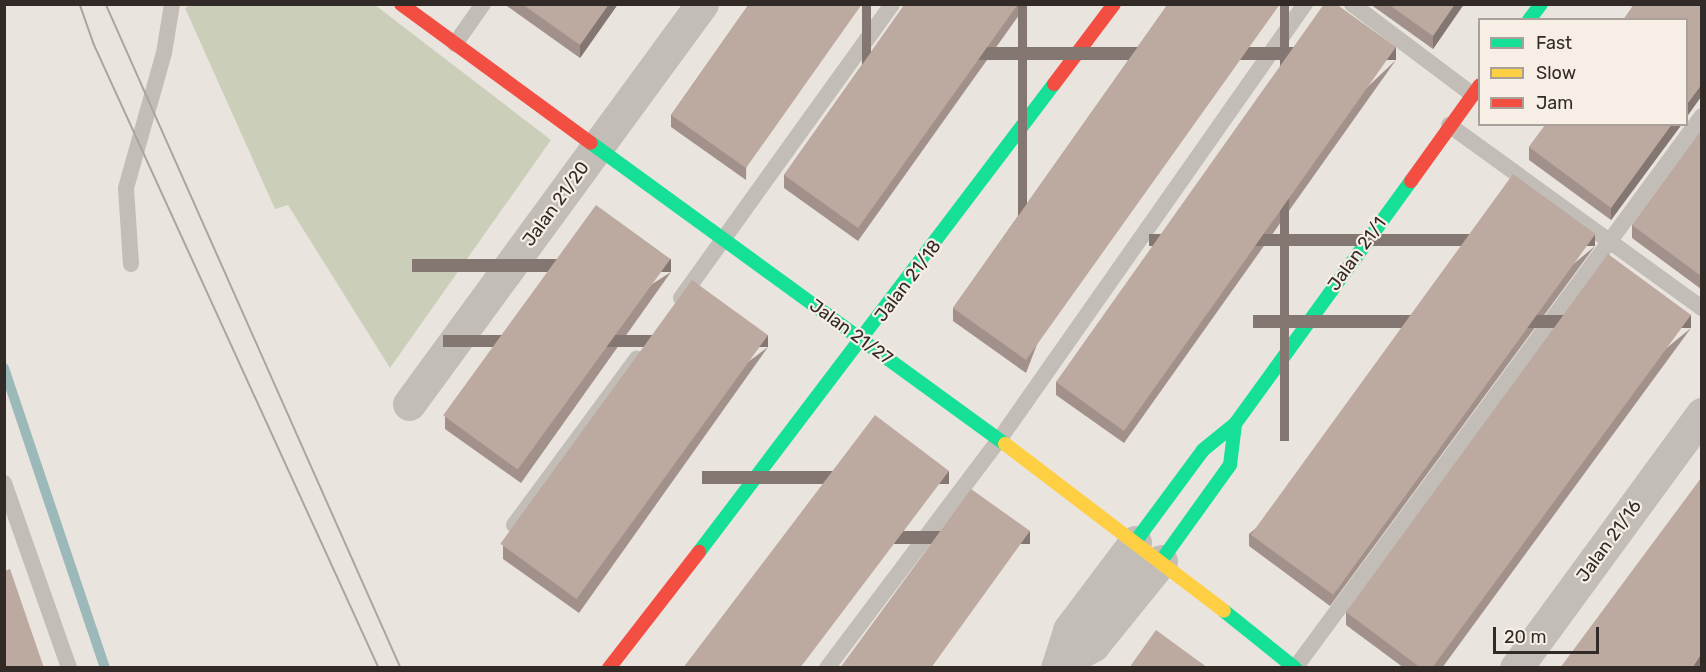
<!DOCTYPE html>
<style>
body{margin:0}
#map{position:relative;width:1706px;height:672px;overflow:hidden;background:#eae4de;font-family:Rubik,sans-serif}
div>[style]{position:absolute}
.green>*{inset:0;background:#cbceb9}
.stream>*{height:10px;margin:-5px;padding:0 5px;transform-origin:5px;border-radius:5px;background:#9cb9b9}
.lane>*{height:16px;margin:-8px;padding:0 8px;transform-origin:8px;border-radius:8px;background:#c3bdb7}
.street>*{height:33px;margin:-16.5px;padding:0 16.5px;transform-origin:16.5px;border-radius:16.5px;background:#c3bdb7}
.fast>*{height:14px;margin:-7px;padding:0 7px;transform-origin:7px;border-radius:7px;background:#16e098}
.slow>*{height:14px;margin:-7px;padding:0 7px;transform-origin:7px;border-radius:7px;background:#ffcf43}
.jam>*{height:14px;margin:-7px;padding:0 7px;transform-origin:7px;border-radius:7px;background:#f24e42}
.tram>*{height:1.5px;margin:-0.75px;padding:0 0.75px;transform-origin:0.75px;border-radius:0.75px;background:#aaa5a2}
.wall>*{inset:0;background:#a2918a}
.shaded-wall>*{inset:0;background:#847670;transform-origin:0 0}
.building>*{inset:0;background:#bca9a0;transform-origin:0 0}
span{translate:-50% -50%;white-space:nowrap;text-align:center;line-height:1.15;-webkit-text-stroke:4.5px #f7efe5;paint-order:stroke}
.street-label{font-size:18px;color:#322a26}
.frame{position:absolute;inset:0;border:6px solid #322a26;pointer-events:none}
.legend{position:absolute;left:1478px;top:18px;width:210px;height:108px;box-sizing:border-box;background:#f7efe5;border:2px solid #a8a099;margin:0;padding:8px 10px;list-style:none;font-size:18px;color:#322a26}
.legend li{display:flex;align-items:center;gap:12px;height:30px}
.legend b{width:30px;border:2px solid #a8a099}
.scale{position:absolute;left:1493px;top:627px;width:106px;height:27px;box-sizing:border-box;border:3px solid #322a26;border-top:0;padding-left:8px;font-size:18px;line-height:21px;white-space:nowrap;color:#322a26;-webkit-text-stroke:4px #f7efe5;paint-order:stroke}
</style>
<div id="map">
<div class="green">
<div style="clip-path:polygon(193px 4px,375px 5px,551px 140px,390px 368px,288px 205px,275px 209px,185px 8px)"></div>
</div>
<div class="stream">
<div style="left:4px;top:368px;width:317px;rotate:71.4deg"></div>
</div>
<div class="lane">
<div style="left:1352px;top:4px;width:150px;rotate:36.9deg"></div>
<div style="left:455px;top:44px;width:49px;rotate:-55deg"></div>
<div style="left:1449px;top:125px;width:312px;rotate:35.9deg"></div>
<div style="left:131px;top:264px;width:76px;rotate:-93.8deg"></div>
<div style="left:126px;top:188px;width:140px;rotate:-74.3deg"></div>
<div style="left:164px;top:53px;width:50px;rotate:-80.7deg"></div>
<div style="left:681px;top:298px;width:362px;rotate:-54.3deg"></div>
<div style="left:4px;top:483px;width:196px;rotate:70.6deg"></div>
<div style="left:514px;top:525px;width:207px;rotate:-53.6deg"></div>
<div style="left:827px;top:668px;width:286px;rotate:-53deg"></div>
<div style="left:999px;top:440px;width:533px;rotate:-54.94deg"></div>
<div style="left:1295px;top:668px;width:686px;rotate:-53.6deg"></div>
</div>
<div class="street">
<div style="left:409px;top:404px;width:496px;rotate:-53.8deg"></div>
<div style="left:1061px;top:663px;width:37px;rotate:-29deg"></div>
<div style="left:1093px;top:645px;width:108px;rotate:-51deg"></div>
<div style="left:1057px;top:668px;width:40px;rotate:-72deg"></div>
<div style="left:1069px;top:630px;width:110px;rotate:-53.1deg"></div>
<div style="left:1516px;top:668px;width:315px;rotate:-53.8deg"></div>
</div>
<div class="fast">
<div style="left:1529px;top:20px;width:20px;rotate:-53deg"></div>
<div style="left:591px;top:143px;width:512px;rotate:36.02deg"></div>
<div style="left:1135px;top:542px;width:114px;rotate:-53.5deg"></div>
<div style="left:1203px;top:450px;width:41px;rotate:-39.1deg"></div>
<div style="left:1235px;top:424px;width:300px;rotate:-54.1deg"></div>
<div style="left:699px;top:552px;width:587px;rotate:-52.82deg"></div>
<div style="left:1161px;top:561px;width:118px;rotate:-54.3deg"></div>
<div style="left:1230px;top:465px;width:41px;rotate:-83deg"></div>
<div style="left:1224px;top:611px;width:91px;rotate:38.8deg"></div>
</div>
<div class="slow">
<div style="left:1005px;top:444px;width:275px;rotate:37.3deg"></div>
</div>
<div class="jam">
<div style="left:401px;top:4px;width:235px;rotate:36.2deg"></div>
<div style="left:1054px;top:84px;width:100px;rotate:-53.1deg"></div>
<div style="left:1411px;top:181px;width:118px;rotate:-54.3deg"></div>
<div style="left:609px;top:668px;width:147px;rotate:-52.2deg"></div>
</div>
<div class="tram">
<div style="left:80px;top:4px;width:42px;rotate:70.7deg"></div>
<div style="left:94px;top:44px;width:686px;rotate:65.45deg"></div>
<div style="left:106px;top:4px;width:727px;rotate:66.05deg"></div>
</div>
<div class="wall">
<div style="clip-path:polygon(504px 4px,618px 4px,580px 58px)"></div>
<div style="clip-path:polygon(749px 4px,746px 180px,671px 127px,671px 115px)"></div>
<div style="clip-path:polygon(905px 4px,1027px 4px,858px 241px,784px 188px,784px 175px)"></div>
<div style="clip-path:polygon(1168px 4px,1026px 373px,953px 321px,953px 308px)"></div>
<div style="clip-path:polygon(1370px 4px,1464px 4px,1433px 49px)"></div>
<div style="clip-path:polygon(1396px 60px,1124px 443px,1056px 395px,1056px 382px)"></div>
<div style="clip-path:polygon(1546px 124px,1682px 124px,1611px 220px,1529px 160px,1529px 147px)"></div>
<div style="clip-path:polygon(1701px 131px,1701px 289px,1632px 238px,1632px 225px)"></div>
<div style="clip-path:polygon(1595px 246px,1330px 606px,1249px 546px,1249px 534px)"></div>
<div style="clip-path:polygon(671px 272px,521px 483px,445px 429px,445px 417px)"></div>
<div style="clip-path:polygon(1691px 328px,1442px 668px,1404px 668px,1346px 625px,1346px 612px)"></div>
<div style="clip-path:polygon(768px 347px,579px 613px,503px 559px,503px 546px)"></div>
</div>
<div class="shaded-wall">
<div style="clip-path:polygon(609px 4px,618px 4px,580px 58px,580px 45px)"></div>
<div style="left:862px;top:4px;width:9px;height:201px"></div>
<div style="left:1018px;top:4px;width:9px;height:275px"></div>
<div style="left:1280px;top:4px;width:9px;height:437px"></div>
<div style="clip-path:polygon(1455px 4px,1464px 4px,1433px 49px,1433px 36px)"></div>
<div style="left:1396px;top:47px;width:13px;height:471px;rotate:90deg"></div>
<div style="clip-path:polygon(1701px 85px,1701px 97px,1686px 118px,1686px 105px)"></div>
<div style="clip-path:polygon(1672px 124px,1682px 124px,1611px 220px,1611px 208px)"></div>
<div style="left:1595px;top:234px;width:12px;height:446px;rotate:90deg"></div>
<div style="left:671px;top:259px;width:13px;height:259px;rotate:90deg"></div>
<div style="left:1691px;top:315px;width:13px;height:438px;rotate:90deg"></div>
<div style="left:768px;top:335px;width:12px;height:325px;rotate:90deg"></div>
<div style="left:949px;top:471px;width:13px;height:247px;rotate:90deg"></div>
<div style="left:1030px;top:531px;width:13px;height:169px;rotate:90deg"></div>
<div style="clip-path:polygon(1701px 654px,1701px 667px,1692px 668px)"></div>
</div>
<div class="building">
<div style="clip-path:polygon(522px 4px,609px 4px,580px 45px)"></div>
<div style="clip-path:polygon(749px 4px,862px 4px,746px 168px,671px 115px)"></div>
<div style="clip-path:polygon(905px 4px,1018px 4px,858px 228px,784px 175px)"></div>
<div style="clip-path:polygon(1168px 4px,1280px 4px,1026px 360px,953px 308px)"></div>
<div style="clip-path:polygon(1324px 4px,1336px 4px,1396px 47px,1124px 431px,1056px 382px)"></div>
<div style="clip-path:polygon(1388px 4px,1455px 4px,1433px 36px)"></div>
<div style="clip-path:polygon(1634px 4px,1701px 4px,1701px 85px,1686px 105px,1686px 20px,1623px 20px)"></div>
<div style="clip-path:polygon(1546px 124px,1672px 124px,1611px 208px,1529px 147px)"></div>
<div style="clip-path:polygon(1701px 131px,1701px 276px,1632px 225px)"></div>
<div style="left:1513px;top:174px;width:102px;height:446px;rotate:36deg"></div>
<div style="left:596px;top:205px;width:92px;height:260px;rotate:36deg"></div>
<div style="clip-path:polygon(1608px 254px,1691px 315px,1432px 668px,1421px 668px,1346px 612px)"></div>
<div style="left:692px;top:280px;width:94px;height:326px;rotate:36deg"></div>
<div style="clip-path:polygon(875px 415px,949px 471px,800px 668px,683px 668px)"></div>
<div style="clip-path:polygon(1701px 478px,1701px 654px,1692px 668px,1560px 668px)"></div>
<div style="clip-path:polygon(971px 489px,1030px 531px,931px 668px,840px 668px)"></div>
<div style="clip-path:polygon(10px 569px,44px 668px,4px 668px,4px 571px)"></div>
<div style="clip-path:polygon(1156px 630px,1208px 668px,1129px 668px)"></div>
</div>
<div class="street-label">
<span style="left:556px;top:204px;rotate:-54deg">Jalan 21/20</span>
<span style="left:1357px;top:254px;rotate:-54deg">Jalan 21/1</span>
<span style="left:908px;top:281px;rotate:-53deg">Jalan 21/18</span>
<span style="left:851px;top:332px;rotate:36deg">Jalan 21/27</span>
<span style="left:1609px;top:541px;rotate:-54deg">Jalan 21/16</span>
</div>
<div class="frame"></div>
<ul class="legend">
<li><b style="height:8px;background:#16e098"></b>Fast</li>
<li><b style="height:8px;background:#ffcf43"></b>Slow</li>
<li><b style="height:8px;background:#f24e42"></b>Jam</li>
</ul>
<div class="scale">20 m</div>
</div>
